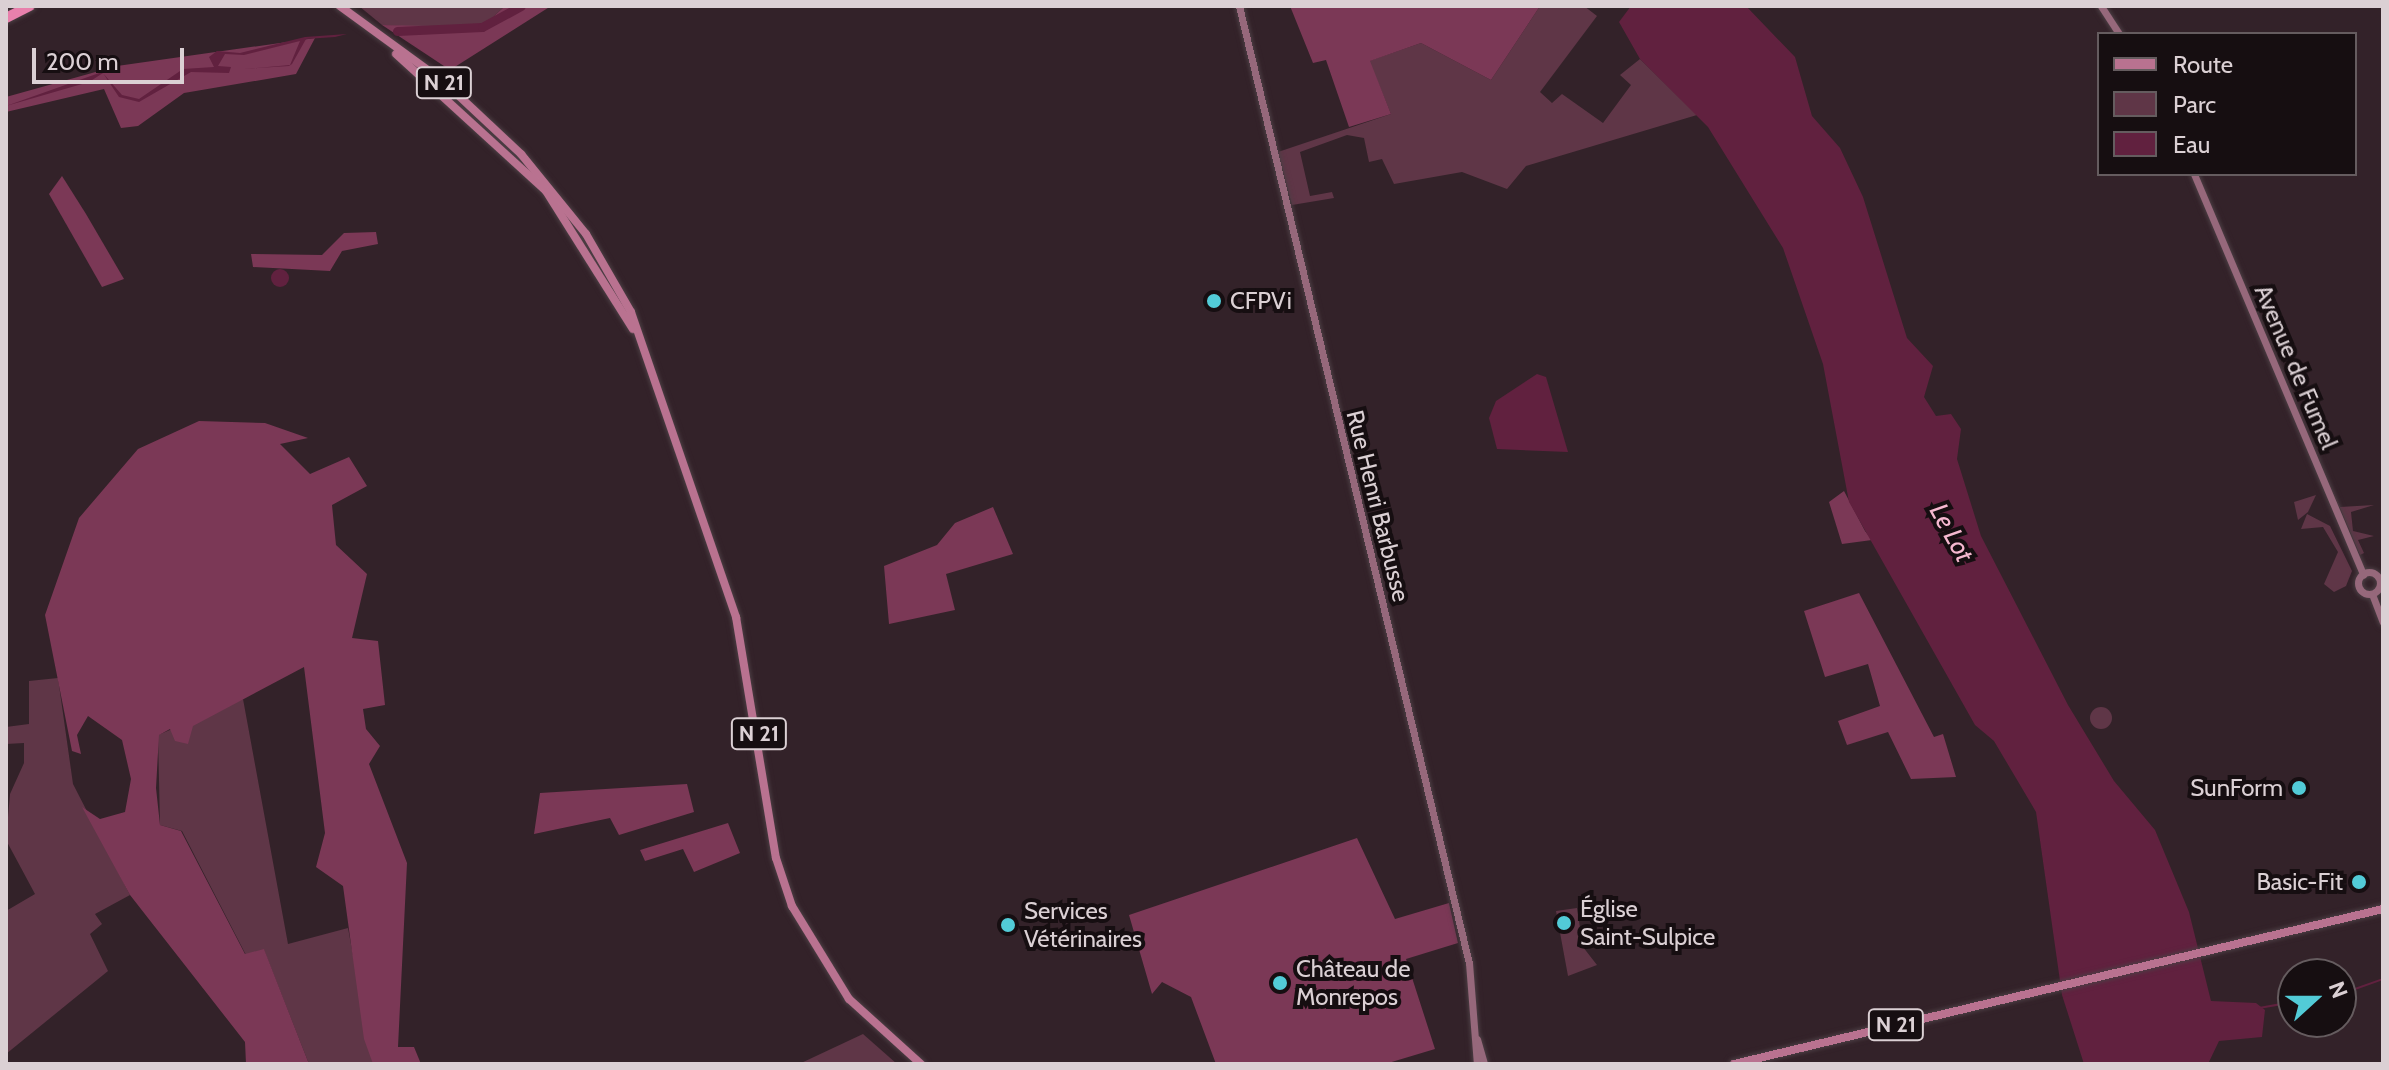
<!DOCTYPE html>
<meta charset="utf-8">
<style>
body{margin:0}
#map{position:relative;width:2389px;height:1070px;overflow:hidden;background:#332229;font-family:Cabin,sans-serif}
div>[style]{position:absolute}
.green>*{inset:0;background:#5f3647}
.round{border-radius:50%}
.forest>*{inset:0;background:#7b3856}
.water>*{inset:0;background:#61213f}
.stream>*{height:2px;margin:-1px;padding:0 1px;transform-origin:1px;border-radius:1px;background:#61213f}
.river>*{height:9px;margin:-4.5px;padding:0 4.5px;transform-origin:4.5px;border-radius:4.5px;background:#61213f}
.roads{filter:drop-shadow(0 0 2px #4c3e44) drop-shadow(0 0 2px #4c3e44)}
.secondary>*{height:7px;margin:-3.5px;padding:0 3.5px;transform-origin:3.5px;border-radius:3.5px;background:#96687b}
.secondary>.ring{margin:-3.5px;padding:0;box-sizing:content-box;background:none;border:7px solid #96687b;border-radius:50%}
.primary>*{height:8px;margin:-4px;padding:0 4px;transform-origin:4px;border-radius:4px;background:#b97290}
.highway>*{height:10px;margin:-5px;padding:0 5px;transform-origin:5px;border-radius:5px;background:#e880ac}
.dots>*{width:22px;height:22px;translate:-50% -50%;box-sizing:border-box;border:4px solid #160e11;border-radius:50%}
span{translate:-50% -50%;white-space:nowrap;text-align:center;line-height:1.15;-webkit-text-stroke:8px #160e11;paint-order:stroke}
.shield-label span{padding:2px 6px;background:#160e11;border:2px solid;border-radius:6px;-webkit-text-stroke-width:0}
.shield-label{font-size:22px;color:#dbd0d4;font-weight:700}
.poi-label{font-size:24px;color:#dbd0d4}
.left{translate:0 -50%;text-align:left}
.right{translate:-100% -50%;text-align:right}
.street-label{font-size:24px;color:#dbd0d4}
.water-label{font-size:26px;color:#f6b8d0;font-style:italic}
.frame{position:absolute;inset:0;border:8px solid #dbd0d4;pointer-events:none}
.legend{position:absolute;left:2097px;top:32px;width:260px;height:144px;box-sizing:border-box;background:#160e11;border:2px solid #655c5f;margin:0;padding:10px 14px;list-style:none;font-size:24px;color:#dbd0d4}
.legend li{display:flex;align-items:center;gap:16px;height:40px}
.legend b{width:40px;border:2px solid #655c5f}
.north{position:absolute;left:2277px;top:958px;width:80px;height:80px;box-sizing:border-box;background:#160e11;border:2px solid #655c5f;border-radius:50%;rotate:69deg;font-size:22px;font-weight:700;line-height:32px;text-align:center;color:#dbd0d4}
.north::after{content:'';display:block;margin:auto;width:28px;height:36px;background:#52cbd7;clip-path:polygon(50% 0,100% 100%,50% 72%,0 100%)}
.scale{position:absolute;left:32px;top:48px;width:152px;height:36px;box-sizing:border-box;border:4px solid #dbd0d4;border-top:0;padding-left:10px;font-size:24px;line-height:28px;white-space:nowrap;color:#dbd0d4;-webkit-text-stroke:6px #160e11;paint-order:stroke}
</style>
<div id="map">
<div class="green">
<div style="clip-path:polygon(359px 6px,505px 6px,482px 27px,456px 29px,382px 25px)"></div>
<div style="clip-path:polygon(1540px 6px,1584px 6px,1597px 16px,1540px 92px,1552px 103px,1562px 94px,1603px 123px,1631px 85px,1620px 75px,1640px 59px,1697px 115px,1526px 166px,1507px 189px,1462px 172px,1394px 184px,1382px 159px,1369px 162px,1364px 138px,1347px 135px,1300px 152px,1310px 196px,1332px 192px,1334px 198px,1292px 205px,1278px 152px,1391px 114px,1369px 61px,1421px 43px,1491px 80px)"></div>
<div style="clip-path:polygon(2329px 482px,2340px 507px,2374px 505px,2351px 512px,2353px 531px,2374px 536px,2358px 540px,2364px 553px,2360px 555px)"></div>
<div style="clip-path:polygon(2316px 495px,2308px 512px,2298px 520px,2294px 502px)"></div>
<div style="clip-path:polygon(2307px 514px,2330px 526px,2352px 571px,2346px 586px,2334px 592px,2324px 584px,2338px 552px,2323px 527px,2301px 529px)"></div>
<div style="clip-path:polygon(58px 678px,73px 784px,130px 895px,95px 914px,102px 924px,90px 934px,108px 971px,6px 1054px,6px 911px,35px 894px,6px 840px,10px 794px,24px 763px,24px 743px,6px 744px,6px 727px,29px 724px,29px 681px)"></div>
<div style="clip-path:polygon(243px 699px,288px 944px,348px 928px,373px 1064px,309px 1064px,264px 950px,246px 955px,182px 831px,160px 825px,158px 735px)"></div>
<div class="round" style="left:2090px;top:707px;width:22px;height:22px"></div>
<div style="clip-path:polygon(1577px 908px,1583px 947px,1597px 965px,1568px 976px,1556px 911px)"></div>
<div style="clip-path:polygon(863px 1034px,897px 1064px,799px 1064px)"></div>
</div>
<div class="forest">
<div style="clip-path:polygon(505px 6px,551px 6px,450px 70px,382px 25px,482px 27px)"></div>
<div style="clip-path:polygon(1290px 6px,1540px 6px,1491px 80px,1421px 43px,1370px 61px,1391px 114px,1349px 127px,1326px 60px,1313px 63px)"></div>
<div style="clip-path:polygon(315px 38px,296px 74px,184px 93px,138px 126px,121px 128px,104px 89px,6px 112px,6px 97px,117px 66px)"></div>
<div style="clip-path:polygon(62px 176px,86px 214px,124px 279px,102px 287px,49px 194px)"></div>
<div style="clip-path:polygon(376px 232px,378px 244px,342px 251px,330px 271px,253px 267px,251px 254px,322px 255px,344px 233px)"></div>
<div style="clip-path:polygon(199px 421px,265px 423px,308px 438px,280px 444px,310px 474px,349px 457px,367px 486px,332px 505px,336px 545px,367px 574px,352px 638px,378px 641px,385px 705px,363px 709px,366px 729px,380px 746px,369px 764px,407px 863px,398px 1047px,414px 1047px,421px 1064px,373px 1064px,364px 1039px,343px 886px,316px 867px,325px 833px,304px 667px,193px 726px,188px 744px,175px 741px,170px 729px,159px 735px,156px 788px,160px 825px,181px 831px,245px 954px,264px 949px,309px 1064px,246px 1064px,245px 1042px,130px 895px,82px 807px,100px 819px,125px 812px,131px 779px,122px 740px,88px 716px,77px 735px,81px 754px,72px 751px,45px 615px,79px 518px,138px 449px)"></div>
<div style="clip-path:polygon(1844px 491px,1865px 531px,1872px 540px,1842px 544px,1829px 502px)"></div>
<div style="clip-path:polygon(993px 507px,1013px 554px,946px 574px,955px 610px,889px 624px,884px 566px,937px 545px,955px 523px)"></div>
<div style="clip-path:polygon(1859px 593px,1934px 737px,1943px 734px,1956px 777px,1911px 779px,1888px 732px,1847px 745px,1838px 721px,1880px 706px,1868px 664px,1825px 677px,1804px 611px)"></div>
<div style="clip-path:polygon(687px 784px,694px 812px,619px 835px,610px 818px,534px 834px,540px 793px)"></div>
<div style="clip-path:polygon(728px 823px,740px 853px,694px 872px,683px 849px,645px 861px,640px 850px)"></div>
<div style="clip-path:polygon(1357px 838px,1395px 919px,1449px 903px,1458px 943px,1406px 959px,1435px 1049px,1385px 1064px,1216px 1064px,1191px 997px,1162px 982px,1152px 994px,1129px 915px)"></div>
</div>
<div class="water">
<div style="clip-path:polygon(1631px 6px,1746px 6px,1795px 57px,1812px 116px,1840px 148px,1863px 197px,1907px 338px,1933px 366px,1924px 397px,1936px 416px,1951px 414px,1961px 429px,1957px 459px,1981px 536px,2068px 705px,2114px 781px,2155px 830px,2189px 912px,2211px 1001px,2256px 1003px,2265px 1010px,2262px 1037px,2219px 1041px,2208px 1064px,2084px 1064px,2062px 995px,2036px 812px,1994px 741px,1975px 725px,1849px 502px,1823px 364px,1783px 248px,1708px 127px,1640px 59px,1619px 22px)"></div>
<div style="clip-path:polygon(347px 34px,335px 37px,306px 39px,292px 64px,289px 66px,244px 69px,290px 65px,300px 41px,244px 55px,225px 54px,218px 66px,231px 67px,229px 73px,191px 72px,139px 102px,119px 97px,103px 73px,89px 82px,6px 106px,102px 72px,122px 95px,139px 99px,183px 69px,214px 67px,209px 57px,217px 51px,240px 53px,305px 37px)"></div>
<div class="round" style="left:271px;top:269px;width:18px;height:18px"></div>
<div style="clip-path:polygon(1537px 374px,1546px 377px,1568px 452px,1497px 449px,1489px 418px,1496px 401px)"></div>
</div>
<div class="stream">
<div style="left:2341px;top:994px;width:45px;rotate:-19.7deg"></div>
<div style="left:2259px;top:1008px;width:35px;rotate:-10deg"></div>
</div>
<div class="river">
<div style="left:397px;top:31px;width:85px;rotate:-2.7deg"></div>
<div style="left:482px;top:27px;width:44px;rotate:-28.3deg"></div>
</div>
<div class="roads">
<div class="secondary">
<div style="left:1239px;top:6px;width:984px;rotate:76.49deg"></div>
<div style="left:1469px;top:963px;width:101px;rotate:85.5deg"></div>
<div style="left:2101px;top:6px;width:33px;rotate:57deg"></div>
<div style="left:2194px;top:174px;width:435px;rotate:67.1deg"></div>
<div class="ring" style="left:2358px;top:572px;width:15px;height:15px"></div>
<div style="left:2372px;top:594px;width:30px;rotate:69deg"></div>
<div style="left:1477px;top:1039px;width:26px;rotate:74deg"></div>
</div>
<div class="primary">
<div style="left:340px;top:6px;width:127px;rotate:36.1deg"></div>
<div style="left:443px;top:81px;width:107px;rotate:43.1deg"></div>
<div style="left:521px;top:154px;width:103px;rotate:50.9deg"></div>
<div style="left:586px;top:234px;width:90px;rotate:60deg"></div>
<div style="left:631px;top:312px;width:323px;rotate:71deg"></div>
<div style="left:736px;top:617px;width:244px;rotate:80.6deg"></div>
<div style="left:776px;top:858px;width:51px;rotate:71.6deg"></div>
<div style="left:792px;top:906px;width:109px;rotate:58.5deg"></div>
<div style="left:849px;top:999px;width:97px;rotate:42.1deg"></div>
<div style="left:396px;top:54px;width:203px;rotate:42.4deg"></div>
<div style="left:546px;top:191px;width:163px;rotate:57.8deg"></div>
<div style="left:1734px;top:1064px;width:667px;rotate:-13.43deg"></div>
</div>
<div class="highway">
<div style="left:6px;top:18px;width:27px;rotate:-27deg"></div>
</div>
</div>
<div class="dots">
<div style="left:1214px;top:301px;background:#52cbd7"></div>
<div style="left:2299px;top:788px;background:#52cbd7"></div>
<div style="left:2359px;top:882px;background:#52cbd7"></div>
<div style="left:1564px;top:923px;background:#52cbd7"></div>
<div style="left:1008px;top:925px;background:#52cbd7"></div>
<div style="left:1280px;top:983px;background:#52cbd7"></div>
</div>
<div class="shield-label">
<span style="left:444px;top:83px">N 21</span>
<span style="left:759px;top:734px">N 21</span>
<span style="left:1896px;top:1025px">N 21</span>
</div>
<div class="poi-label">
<span class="left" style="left:1230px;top:301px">CFPVi</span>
<span class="right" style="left:2283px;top:788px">SunForm</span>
<span class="right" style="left:2343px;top:882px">Basic-Fit</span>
<span class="left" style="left:1580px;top:923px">Église<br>Saint-Sulpice</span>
<span class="left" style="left:1024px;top:925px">Services<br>Vétérinaires</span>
<span class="left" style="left:1296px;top:983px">Château de<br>Monrepos</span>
</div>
<div class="street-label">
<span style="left:2296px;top:367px;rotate:67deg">Avenue de Fumel</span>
<span style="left:1378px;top:506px;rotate:76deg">Rue Henri Barbusse</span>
</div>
<div class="water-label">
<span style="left:1951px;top:533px;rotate:61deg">Le Lot</span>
</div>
<div class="frame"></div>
<ul class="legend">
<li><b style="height:10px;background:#b97290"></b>Route</li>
<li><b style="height:22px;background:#5f3647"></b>Parc</li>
<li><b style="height:22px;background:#61213f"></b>Eau</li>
</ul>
<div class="north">N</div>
<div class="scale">200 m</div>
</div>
